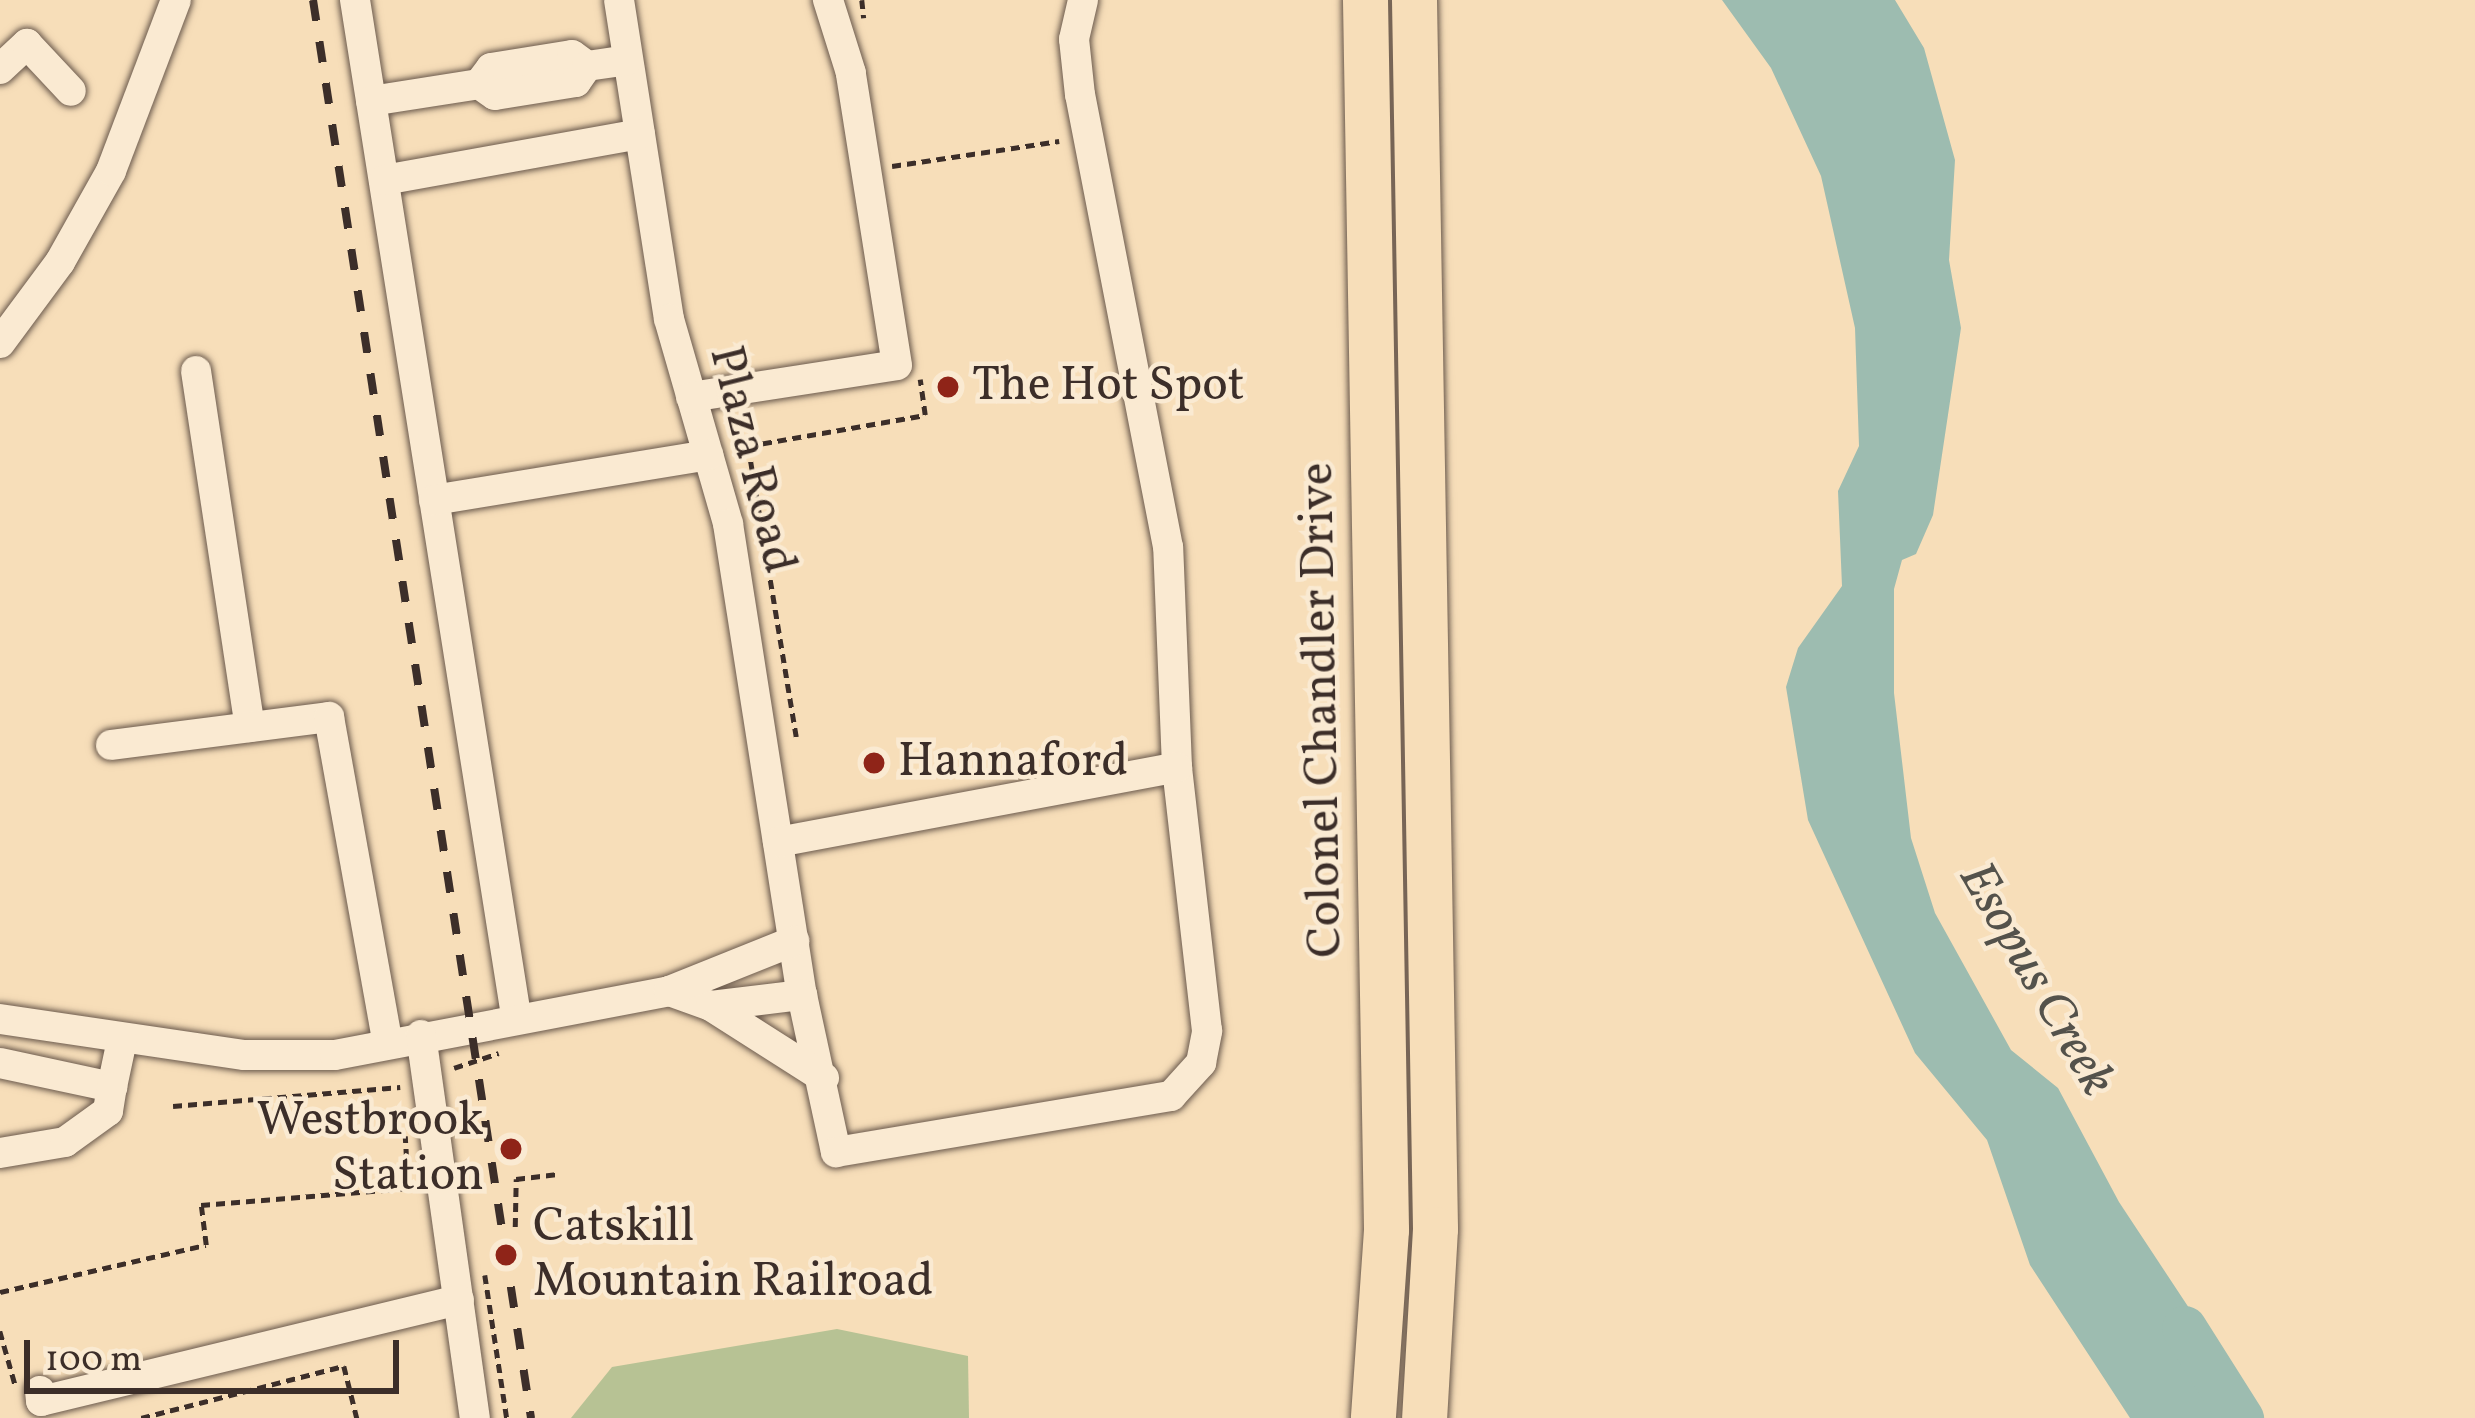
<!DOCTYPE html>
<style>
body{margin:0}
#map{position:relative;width:2475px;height:1418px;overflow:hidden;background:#f7deb9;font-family:Vollkorn,serif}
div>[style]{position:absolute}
.green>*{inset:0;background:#b7c294}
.water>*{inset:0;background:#9dbcb0}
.river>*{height:45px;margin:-22.5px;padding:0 22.5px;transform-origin:22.5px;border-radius:22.5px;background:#9dbcb0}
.path>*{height:4.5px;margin-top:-2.25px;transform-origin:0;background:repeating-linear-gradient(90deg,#3c2e29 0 9px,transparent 0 15px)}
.roads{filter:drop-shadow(0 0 3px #6b5a4d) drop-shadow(0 0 3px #6b5a4d)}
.minor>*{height:30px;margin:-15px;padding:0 15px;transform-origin:15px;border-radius:15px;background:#faead2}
.highway>*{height:45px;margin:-22.5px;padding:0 22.5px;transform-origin:22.5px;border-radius:22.5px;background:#f7deb9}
.rail>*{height:8px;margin-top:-4px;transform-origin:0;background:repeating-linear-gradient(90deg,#3c2e29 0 21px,transparent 0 42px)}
.dots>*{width:33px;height:33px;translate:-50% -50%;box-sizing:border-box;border:6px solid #faead2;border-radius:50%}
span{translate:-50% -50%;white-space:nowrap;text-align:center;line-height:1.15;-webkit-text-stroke:9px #faead2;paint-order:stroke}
.poi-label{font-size:48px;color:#3c2e29}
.left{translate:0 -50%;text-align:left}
.right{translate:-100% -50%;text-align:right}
.street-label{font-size:48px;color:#3c2e29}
.water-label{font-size:51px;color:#54524b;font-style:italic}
.scale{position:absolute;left:24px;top:1340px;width:375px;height:54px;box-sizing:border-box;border:6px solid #3c2e29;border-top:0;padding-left:15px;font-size:36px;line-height:42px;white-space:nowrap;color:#3c2e29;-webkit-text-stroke:9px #faead2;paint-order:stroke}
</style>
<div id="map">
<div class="green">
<div style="clip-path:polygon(837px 1329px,968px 1356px,969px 1418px,571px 1418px,612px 1367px)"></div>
</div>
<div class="water">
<div style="clip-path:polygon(1722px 0,1895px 0,1924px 48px,1955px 160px,1949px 260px,1961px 328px,1933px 515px,1916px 554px,1902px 560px,1894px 589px,1894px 693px,1911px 838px,1935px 913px,2011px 1050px,2058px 1088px,2119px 1202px,2191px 1311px,2231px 1418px,2130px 1418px,2030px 1265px,1987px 1140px,1915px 1053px,1808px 820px,1786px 687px,1798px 648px,1842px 586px,1838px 491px,1859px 446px,1855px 328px,1821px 176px,1771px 68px)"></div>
</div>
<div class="river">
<div style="left:2184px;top:1328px;width:107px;rotate:57.7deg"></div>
</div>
<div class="path">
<div style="left:862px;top:0;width:18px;rotate:84deg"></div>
<div style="left:892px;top:166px;width:169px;rotate:-8.5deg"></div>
<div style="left:796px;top:737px;width:295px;rotate:-99.4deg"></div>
<div style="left:748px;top:446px;width:180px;rotate:-9.9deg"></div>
<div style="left:925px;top:415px;width:36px;rotate:-98deg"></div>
<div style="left:454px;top:1068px;width:47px;rotate:-18.4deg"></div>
<div style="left:173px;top:1106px;width:228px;rotate:-4.8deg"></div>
<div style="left:515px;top:1227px;width:48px;rotate:-88.8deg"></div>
<div style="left:516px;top:1179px;width:42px;rotate:-6.8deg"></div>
<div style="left:485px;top:1275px;width:145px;rotate:81.3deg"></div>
<div style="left:0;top:1292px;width:211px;rotate:-12.9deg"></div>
<div style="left:206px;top:1245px;width:40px;rotate:-97.1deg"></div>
<div style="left:201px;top:1205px;width:208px;rotate:-4.7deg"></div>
<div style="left:408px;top:1188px;width:52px;rotate:-93.3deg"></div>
<div style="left:0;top:1331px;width:55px;rotate:74.2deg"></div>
<div style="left:141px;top:1418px;width:210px;rotate:-14.4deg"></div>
<div style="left:344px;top:1366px;width:54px;rotate:76deg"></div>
</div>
<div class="roads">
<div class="minor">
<div style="left:355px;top:0;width:1028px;rotate:80.99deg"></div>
<div style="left:619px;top:0;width:323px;rotate:81.1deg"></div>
<div style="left:669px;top:319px;width:213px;rotate:73.9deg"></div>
<div style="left:728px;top:524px;width:477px;rotate:81.1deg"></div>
<div style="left:802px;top:995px;width:161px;rotate:77.8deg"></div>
<div style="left:836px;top:1152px;width:340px;rotate:-9.5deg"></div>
<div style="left:1171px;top:1096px;width:45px;rotate:-47.7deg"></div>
<div style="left:1201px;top:1063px;width:33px;rotate:-79deg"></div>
<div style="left:1207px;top:1031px;width:266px;rotate:-96.5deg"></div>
<div style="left:1177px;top:767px;width:220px;rotate:-92.3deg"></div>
<div style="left:1168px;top:547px;width:460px;rotate:-101deg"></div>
<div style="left:1080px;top:95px;width:56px;rotate:-96.1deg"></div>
<div style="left:1074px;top:39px;width:40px;rotate:-77deg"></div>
<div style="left:0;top:69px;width:37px;rotate:-43deg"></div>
<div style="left:27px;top:44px;width:64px;rotate:46.9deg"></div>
<div style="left:479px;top:84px;width:20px;rotate:-53deg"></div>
<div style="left:491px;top:68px;width:82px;rotate:-9.1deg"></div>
<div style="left:572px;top:55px;width:19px;rotate:36deg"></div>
<div style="left:371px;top:101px;width:109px;rotate:-8.9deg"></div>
<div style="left:479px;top:84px;width:19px;rotate:35deg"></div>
<div style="left:495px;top:95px;width:82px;rotate:-9.1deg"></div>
<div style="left:576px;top:82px;width:19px;rotate:-55deg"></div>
<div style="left:587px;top:66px;width:41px;rotate:-8.3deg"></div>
<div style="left:384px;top:180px;width:260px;rotate:-10.2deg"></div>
<div style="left:0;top:343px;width:101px;rotate:-53.5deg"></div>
<div style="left:60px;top:262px;width:104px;rotate:-60.7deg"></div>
<div style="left:111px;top:171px;width:183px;rotate:-69.2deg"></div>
<div style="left:196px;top:371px;width:360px;rotate:81.4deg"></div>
<div style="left:691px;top:397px;width:208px;rotate:-8.8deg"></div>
<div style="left:897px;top:365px;width:296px;rotate:-99deg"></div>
<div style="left:851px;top:73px;width:77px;rotate:-107.5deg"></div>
<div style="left:434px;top:500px;width:278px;rotate:-9.3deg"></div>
<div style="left:111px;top:745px;width:220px;rotate:-7.3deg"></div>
<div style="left:329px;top:717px;width:332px;rotate:79.8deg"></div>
<div style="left:778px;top:842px;width:406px;rotate:-10.6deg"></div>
<div style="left:669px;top:991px;width:45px;rotate:19.7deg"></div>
<div style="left:711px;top:1006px;width:92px;rotate:-6.9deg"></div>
<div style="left:711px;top:1006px;width:134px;rotate:32.5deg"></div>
<div style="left:0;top:1019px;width:247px;rotate:8.4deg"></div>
<div style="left:244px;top:1055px;width:91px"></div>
<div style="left:335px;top:1055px;width:340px;rotate:-10.8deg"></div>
<div style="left:669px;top:991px;width:135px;rotate:-21.8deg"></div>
<div style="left:421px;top:1035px;width:387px;rotate:82deg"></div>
<div style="left:0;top:1063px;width:115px;rotate:12.1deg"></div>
<div style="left:112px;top:1087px;width:48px;rotate:-78deg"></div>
<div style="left:0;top:1153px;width:66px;rotate:-9.6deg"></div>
<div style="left:65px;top:1142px;width:53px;rotate:-35.8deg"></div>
<div style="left:108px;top:1111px;width:24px;rotate:-81deg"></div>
<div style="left:40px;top:1391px;width:10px;rotate:84deg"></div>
<div style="left:41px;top:1401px;width:430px;rotate:-13.6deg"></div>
</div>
<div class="highway">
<div style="left:1365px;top:0;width:1230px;rotate:89.02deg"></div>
<div style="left:1386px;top:1230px;width:188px;rotate:94deg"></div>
<div style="left:1414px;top:0;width:1229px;rotate:89.02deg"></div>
<div style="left:1435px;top:1229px;width:189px;rotate:93.3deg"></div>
</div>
</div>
<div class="rail">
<div style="left:313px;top:0;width:1435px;rotate:81.26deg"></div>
</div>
<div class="dots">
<div style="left:948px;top:387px;background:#8f2418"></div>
<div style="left:874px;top:763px;background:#8f2418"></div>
<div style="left:511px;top:1149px;background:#8f2418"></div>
<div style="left:506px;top:1255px;background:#8f2418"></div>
</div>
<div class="poi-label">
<span class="left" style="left:972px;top:387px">The Hot Spot</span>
<span class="left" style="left:898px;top:763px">Hannaford</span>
<span class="right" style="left:484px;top:1149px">Westbrook<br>Station</span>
<span class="left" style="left:533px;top:1255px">Catskill<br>Mountain Railroad</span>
</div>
<div class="street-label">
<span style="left:751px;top:460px;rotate:76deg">Plaza Road</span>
<span style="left:1323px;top:710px;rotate:-91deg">Colonel Chandler Drive</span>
</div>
<div class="water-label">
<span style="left:2035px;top:980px;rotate:60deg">Esopus Creek</span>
</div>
<div class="scale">100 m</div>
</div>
